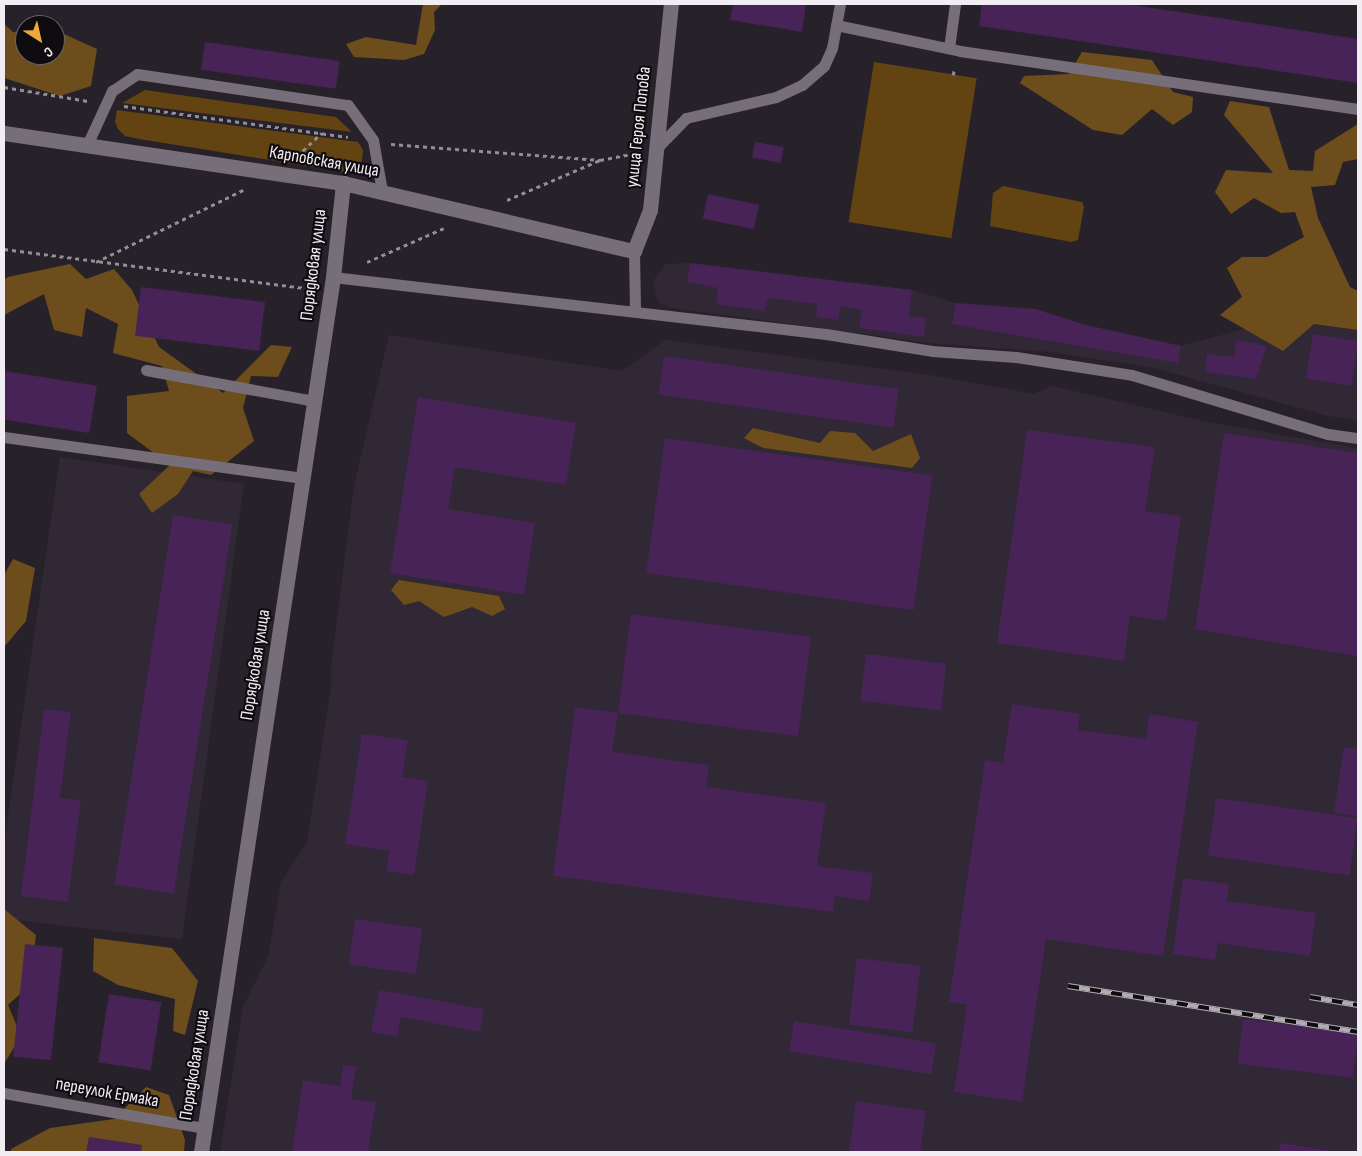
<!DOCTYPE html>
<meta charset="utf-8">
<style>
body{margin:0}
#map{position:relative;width:1362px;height:1156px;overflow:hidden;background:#27222a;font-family:"Sofia Sans Condensed",sans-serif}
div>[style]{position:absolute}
.built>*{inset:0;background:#312835}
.green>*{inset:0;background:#624311;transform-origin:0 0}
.forest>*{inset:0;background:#6d4d1c}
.building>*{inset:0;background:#472357;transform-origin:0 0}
.path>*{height:3px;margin-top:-1.5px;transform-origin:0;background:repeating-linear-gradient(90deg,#928e95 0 4px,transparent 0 8px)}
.lane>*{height:11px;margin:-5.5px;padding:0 5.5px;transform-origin:5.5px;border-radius:5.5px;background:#766f7a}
.street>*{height:15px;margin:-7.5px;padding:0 7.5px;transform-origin:7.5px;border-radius:7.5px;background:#766f7a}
.rail>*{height:5.5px;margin-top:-2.75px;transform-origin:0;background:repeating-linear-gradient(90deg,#0f0c10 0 11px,#b1acb3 0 22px);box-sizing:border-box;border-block:1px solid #b1acb3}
span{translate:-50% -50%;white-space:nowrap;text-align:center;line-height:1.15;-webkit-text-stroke:4.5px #0f0c10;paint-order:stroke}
.street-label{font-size:18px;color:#f1edf3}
.frame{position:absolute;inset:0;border:5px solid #f1edf3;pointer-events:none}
.north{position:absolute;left:15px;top:15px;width:50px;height:50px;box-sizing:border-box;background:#0f0c10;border:1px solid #69666b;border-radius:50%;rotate:145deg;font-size:14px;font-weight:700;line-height:20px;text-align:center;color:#f1edf3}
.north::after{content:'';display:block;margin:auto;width:18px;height:22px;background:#eda83b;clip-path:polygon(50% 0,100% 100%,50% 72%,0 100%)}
</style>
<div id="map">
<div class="built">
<div style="clip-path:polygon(690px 263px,912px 290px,956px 303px,1035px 309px,1086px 325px,1181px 346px,1358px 298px,1358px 420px,1328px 416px,1154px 368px,1051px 352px,931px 343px,672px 308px,658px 302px,653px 281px,666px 264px)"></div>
<div style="clip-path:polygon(389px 335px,622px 371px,666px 340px,936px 376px,1034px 394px,1052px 386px,1212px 423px,1358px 448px,1358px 1152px,220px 1152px,243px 1007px,268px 957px,281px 882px,307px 842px,331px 688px,331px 666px,354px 486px)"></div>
<div style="clip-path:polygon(60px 457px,244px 484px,182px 939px,4px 919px,4px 844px)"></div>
</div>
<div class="green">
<div style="left:874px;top:62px;width:104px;height:162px;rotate:9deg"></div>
<div style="clip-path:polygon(145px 90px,336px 117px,352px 132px,122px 103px)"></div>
<div style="clip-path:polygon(117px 110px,358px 142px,363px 150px,362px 161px,354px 169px,345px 172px,139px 139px,125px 136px,118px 129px,115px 122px)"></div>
<div style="clip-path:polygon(1003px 186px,1082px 202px,1084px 207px,1078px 240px,1071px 242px,990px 226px,993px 193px)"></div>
</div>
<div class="forest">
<div style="clip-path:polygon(423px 4px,442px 4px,434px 12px,435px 30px,424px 54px,404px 60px,354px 57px,346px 44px,366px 37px,416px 45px)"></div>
<div style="clip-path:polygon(4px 24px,13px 32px,25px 31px,25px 55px,55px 55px,55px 30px,97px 49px,91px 86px,60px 96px,4px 78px)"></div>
<div style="clip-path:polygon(1082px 52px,1152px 60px,1173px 92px,1193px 97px,1192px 112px,1173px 125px,1152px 109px,1122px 135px,1093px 130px,1020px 83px,1024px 76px,1069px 74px)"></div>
<div style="clip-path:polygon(1230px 101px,1269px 107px,1289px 170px,1313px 171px,1315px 151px,1358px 124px,1358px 159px,1343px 162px,1335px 185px,1311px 187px,1318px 218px,1350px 287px,1358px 291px,1358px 330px,1314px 324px,1283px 351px,1220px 315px,1242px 297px,1227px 268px,1242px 257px,1267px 257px,1304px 237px,1295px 212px,1281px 213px,1254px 198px,1231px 214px,1215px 192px,1226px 170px,1273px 173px,1224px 115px)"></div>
<div style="clip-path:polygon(70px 264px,86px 279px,114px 269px,132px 290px,159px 347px,223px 393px,271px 345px,292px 347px,278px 377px,251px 376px,243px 408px,254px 441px,211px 475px,193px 471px,178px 494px,152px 513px,139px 494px,170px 465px,127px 433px,127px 396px,169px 391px,162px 366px,113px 353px,118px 324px,86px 308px,82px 337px,54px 330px,44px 294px,4px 315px,4px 280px,8px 277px)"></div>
<div style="clip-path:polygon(753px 428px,820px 443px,830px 431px,855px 433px,873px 451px,911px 434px,920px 458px,912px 468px,763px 448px,744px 438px)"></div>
<div style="clip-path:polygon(13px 559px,35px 568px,26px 621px,4px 647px,4px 575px)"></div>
<div style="clip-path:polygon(399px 580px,499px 596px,505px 609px,492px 616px,472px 607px,444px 617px,419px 601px,404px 605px,391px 590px)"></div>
<div style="clip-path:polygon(4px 909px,36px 935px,30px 985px,8px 1005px,21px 1036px,4px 1064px)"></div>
<div style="clip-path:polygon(94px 938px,172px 948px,198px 981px,185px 1035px,173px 1031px,175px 999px,118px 985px,93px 971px)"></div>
<div style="clip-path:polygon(146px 1087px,169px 1095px,185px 1140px,184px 1152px,11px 1152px,11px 1149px,50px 1128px,114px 1119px)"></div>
</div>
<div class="building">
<div style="clip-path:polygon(733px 4px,806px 4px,802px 32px,730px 20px)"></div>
<div style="clip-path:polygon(982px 4px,1126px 4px,1358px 39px,1358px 83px,979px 26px)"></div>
<div style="left:205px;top:42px;width:136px;height:28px;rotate:8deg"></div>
<div style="left:755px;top:142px;width:29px;height:16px;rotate:10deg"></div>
<div style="left:708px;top:194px;width:52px;height:25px;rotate:12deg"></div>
<div style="clip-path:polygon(690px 263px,912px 290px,909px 316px,926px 318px,924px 337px,860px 328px,861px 310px,841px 306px,838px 320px,816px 317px,817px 304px,768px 298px,764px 311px,716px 304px,718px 288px,687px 282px)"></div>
<div style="left:141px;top:287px;width:125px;height:49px;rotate:7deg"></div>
<div style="clip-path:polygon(956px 303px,1035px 309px,1086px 325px,1181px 346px,1178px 363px,952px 324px)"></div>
<div style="left:1313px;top:334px;width:46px;height:45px;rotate:9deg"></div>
<div style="clip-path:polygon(1236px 340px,1267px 346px,1256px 379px,1205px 372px,1207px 354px,1234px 357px)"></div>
<div style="left:664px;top:356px;width:237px;height:39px;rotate:8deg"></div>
<div style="left:4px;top:371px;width:94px;height:48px;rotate:9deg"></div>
<div style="clip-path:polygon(418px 397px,576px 423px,566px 485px,455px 467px,448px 509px,535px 523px,524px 595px,390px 573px)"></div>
<div style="clip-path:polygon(1027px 430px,1155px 447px,1145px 511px,1181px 516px,1166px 621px,1130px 616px,1124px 661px,997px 643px)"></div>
<div style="clip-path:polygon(1224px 433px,1358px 453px,1358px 656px,1195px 629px)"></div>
<div style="left:665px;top:438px;width:270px;height:136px;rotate:8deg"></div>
<div style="left:173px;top:515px;width:60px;height:374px;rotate:9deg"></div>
<div style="clip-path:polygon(631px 614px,811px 637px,798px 736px,618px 713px,612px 752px,709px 765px,706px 787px,826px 803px,817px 866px,873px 873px,869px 901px,835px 896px,833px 912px,553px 876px,575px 707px,618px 713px)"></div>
<div style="left:866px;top:654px;width:81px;height:47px;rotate:7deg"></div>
<div style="clip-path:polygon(1012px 704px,1080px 714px,1078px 730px,1146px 739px,1149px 714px,1198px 722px,1163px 956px,1046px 939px,1022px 1102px,954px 1092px,967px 1005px,949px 1002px,985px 760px,1003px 763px)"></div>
<div style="clip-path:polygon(44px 709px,71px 712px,60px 798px,81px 800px,68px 902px,21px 896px)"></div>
<div style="clip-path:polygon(362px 734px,408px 740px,402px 777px,428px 781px,414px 875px,386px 871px,389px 851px,345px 844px)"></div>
<div style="clip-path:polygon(1344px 747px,1358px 749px,1358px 816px,1334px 813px)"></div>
<div style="left:1216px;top:798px;width:143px;height:58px;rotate:8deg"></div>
<div style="clip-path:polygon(1183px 878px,1229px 884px,1227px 901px,1316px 913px,1310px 956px,1218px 943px,1215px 960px,1173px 954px)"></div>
<div style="left:355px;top:919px;width:68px;height:46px;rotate:8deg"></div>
<div style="left:25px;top:944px;width:38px;height:113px;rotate:6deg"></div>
<div style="left:857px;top:958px;width:64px;height:67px;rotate:7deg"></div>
<div style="clip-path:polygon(379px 990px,484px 1009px,480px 1032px,401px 1017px,397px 1037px,371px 1032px)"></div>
<div style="left:109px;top:994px;width:53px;height:69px;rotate:9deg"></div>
<div style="left:1243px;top:1019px;width:116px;height:45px;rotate:7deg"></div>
<div style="left:794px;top:1021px;width:144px;height:31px;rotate:9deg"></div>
<div style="clip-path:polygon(343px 1065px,356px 1067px,351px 1099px,376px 1102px,368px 1152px,292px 1152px,303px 1080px,340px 1086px)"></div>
<div style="clip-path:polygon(856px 1101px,926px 1111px,920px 1152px,849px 1152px)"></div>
<div style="clip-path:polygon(89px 1137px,142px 1145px,141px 1152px,86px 1152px)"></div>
<div style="clip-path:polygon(1280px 1143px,1331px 1151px,1331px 1152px,1279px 1152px)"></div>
</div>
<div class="path">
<div style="left:953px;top:75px;width:7px;rotate:-74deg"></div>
<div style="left:4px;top:87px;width:85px;rotate:9.5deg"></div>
<div style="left:124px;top:106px;width:226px;rotate:7.9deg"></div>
<div style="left:391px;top:144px;width:210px;rotate:4.4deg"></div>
<div style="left:600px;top:160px;width:37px;rotate:-11deg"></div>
<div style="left:297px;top:156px;width:34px;rotate:-43deg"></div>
<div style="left:507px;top:200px;width:101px;rotate:-23.3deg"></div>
<div style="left:4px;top:249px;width:305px;rotate:7.4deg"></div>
<div style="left:306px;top:288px;width:5px;rotate:-22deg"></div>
<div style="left:96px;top:262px;width:164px;rotate:-26.1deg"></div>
<div style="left:367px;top:262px;width:84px;rotate:-23.8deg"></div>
</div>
<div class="lane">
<div style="left:836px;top:25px;width:127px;rotate:11.8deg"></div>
<div style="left:960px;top:51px;width:402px;rotate:8.3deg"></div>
<div style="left:949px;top:48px;width:44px;rotate:-82.2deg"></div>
<div style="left:87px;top:145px;width:60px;rotate:-65.2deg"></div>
<div style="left:112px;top:91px;width:30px;rotate:-34deg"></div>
<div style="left:137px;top:74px;width:213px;rotate:8.4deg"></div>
<div style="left:348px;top:105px;width:43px;rotate:54.5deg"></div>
<div style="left:373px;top:140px;width:52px;rotate:80deg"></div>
<div style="left:656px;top:149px;width:43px;rotate:-45.9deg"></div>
<div style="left:686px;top:118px;width:92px;rotate:-13.1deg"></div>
<div style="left:776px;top:97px;width:29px;rotate:-25deg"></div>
<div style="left:802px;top:85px;width:29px;rotate:-41deg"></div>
<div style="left:824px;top:66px;width:20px;rotate:-66deg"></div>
<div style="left:832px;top:48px;width:45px;rotate:-79.7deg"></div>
<div style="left:634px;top:251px;width:60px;rotate:89deg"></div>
<div style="left:333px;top:277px;width:496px;rotate:6.6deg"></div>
<div style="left:826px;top:334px;width:107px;rotate:9.1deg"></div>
<div style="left:932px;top:351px;width:84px;rotate:4.1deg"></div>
<div style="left:1016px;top:357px;width:117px;rotate:8.8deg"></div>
<div style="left:1132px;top:375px;width:205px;rotate:16.8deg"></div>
<div style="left:1328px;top:434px;width:30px;rotate:8deg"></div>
<div style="left:146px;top:370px;width:172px;rotate:10.4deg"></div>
<div style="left:4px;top:437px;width:302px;rotate:7.8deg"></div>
<div style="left:4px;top:1093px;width:204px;rotate:9.9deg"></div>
</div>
<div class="street">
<div style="left:4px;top:133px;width:343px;rotate:8.4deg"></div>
<div style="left:343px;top:183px;width:299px;rotate:13.2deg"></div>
<div style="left:634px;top:251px;width:44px;rotate:-68.7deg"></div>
<div style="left:650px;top:210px;width:207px;rotate:-84.2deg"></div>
<div style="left:201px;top:1152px;width:885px;rotate:-81.42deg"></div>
<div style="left:333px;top:277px;width:95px;rotate:-83.9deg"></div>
</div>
<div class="rail">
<div style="left:1068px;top:986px;width:294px;rotate:9deg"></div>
<div style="left:1310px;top:997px;width:49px;rotate:9.5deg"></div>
</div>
<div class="street-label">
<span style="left:639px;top:127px;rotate:-84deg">улица Героя Попова</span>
<span style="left:324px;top:162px;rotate:10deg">Карповская улица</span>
<span style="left:314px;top:265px;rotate:-83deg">Порядковая улица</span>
<span style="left:256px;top:665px;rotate:-81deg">Порядковая улица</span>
<span style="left:195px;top:1065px;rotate:-81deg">Порядковая улица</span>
<span style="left:107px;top:1093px;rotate:10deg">переулок Ермака</span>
</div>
<div class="frame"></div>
<div class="north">С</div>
</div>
